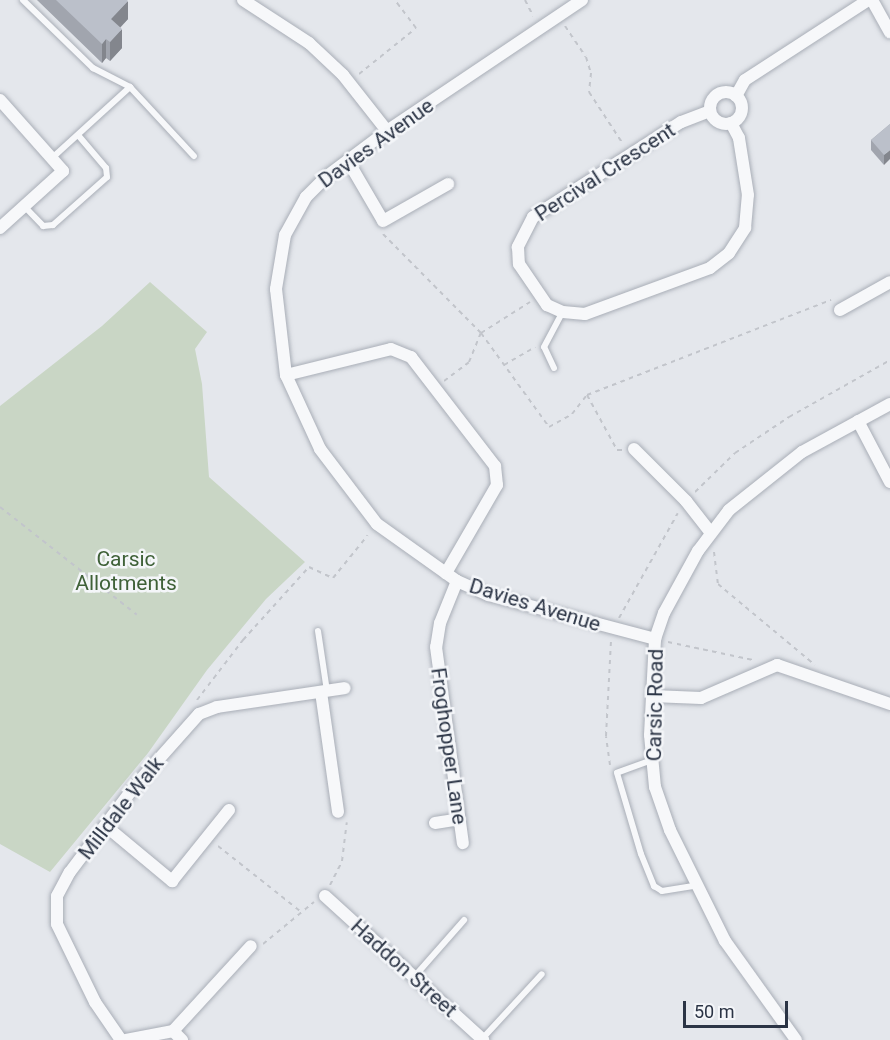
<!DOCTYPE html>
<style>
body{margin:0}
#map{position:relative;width:890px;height:1040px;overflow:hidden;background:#e4e7ec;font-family:Roboto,sans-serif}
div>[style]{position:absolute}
.green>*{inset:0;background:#c9d6c5}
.path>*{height:2px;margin-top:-1px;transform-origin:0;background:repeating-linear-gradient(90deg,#c2c5cb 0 4.5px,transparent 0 9px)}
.roads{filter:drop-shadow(0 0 2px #a9aeb7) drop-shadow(0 0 2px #a9aeb7)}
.service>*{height:6px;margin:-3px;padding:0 3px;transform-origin:3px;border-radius:3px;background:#f7f8fa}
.minor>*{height:12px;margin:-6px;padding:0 6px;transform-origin:6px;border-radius:6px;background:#f7f8fa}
.minor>.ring{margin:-6px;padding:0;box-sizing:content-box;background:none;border:12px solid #f7f8fa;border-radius:50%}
.wall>*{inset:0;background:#a1a5ae}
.shaded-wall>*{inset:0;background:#83868d}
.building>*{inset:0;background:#bbc0ca}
span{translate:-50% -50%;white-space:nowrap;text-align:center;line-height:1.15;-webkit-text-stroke:5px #f4f6f9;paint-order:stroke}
.street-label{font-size:21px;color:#2b3445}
.park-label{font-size:21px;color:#3f6138}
.scale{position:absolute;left:683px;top:1001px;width:105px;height:27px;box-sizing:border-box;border:3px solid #2b3445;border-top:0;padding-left:8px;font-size:18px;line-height:21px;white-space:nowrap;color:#2b3445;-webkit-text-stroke:4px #f4f6f9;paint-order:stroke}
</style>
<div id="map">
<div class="green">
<div style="clip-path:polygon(150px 282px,207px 332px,195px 349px,202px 384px,209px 477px,305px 562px,266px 599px,207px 670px,148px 753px,50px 872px,0 844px,0 406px,102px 326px)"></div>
</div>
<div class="path">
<div style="left:525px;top:0;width:18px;rotate:63deg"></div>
<div style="left:565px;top:26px;width:37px;rotate:56deg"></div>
<div style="left:586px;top:57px;width:17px;rotate:73deg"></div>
<div style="left:591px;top:73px;width:19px;rotate:96deg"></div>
<div style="left:589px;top:92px;width:62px;rotate:56.8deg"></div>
<div style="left:359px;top:74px;width:73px;rotate:-38.9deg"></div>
<div style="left:416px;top:28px;width:35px;rotate:-127deg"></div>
<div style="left:383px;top:234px;width:139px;rotate:45.3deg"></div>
<div style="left:481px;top:333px;width:116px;rotate:54.1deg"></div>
<div style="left:549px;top:427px;width:26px;rotate:-29deg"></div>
<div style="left:572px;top:414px;width:24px;rotate:-52deg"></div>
<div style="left:587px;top:395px;width:262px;rotate:-21.3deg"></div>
<div style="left:504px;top:365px;width:36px;rotate:-30deg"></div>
<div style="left:444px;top:381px;width:31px;rotate:-37deg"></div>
<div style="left:469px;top:362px;width:31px;rotate:-68deg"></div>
<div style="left:481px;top:333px;width:58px;rotate:-32.3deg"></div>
<div style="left:587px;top:395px;width:63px;rotate:61.4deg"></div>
<div style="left:617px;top:450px;width:5px"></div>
<div style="left:695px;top:492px;width:56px;rotate:-44.3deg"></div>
<div style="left:735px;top:453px;width:65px;rotate:-33.7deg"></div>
<div style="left:789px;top:417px;width:116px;rotate:-29.4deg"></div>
<div style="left:0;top:507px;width:174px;rotate:38.2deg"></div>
<div style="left:714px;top:552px;width:32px;rotate:83deg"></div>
<div style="left:718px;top:584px;width:126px;rotate:39.9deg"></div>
<div style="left:619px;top:618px;width:120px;rotate:-60.7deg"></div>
<div style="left:668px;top:642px;width:87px;rotate:12deg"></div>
<div style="left:197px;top:700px;width:76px;rotate:-52.5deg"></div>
<div style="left:243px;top:640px;width:98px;rotate:-47.9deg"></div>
<div style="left:309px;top:567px;width:26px;rotate:25deg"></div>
<div style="left:333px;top:578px;width:55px;rotate:-50.9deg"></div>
<div style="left:610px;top:765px;width:29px;rotate:-98deg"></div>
<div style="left:606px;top:736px;width:96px;rotate:-87deg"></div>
<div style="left:218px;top:846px;width:105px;rotate:38.4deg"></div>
<div style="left:330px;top:885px;width:27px;rotate:-63deg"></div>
<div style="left:342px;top:861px;width:39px;rotate:-83deg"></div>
<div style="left:263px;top:944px;width:66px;rotate:-39.5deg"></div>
</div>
<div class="roads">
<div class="service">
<div style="left:23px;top:0;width:98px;rotate:44.2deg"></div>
<div style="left:93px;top:68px;width:42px;rotate:27.2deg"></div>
<div style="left:130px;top:87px;width:105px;rotate:137.7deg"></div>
<div style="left:130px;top:87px;width:94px;rotate:47.2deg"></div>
<div style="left:24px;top:206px;width:28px;rotate:46deg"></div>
<div style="left:43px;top:226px;width:10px;rotate:-6deg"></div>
<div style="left:53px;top:225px;width:72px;rotate:-41.6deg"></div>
<div style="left:107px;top:177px;width:9px;rotate:-96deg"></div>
<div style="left:106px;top:168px;width:43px;rotate:-130.3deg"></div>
<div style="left:554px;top:368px;width:23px;rotate:-115deg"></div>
<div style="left:544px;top:347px;width:40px;rotate:-62deg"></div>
<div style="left:318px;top:631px;width:61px;rotate:81.5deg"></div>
<div style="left:652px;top:760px;width:37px;rotate:160deg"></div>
<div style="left:617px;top:773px;width:84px;rotate:73.5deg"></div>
<div style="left:641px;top:854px;width:35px;rotate:68deg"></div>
<div style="left:654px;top:886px;width:9px;rotate:32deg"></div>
<div style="left:662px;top:891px;width:33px;rotate:-9deg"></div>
<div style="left:414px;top:977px;width:76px;rotate:-48.7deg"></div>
<div style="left:482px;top:1039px;width:88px;rotate:-47.3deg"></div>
</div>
<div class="minor">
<div style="left:243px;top:0;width:79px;rotate:33.1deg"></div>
<div style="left:309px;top:43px;width:47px;rotate:43.3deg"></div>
<div style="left:343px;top:75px;width:71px;rotate:51.8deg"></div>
<div style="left:582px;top:0;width:235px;rotate:146.1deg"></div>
<div style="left:387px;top:131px;width:75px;rotate:143.1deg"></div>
<div style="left:327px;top:176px;width:30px;rotate:135deg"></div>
<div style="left:306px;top:197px;width:43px;rotate:118.9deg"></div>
<div style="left:285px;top:235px;width:55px;rotate:99.5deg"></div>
<div style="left:276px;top:289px;width:87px;rotate:83.4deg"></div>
<div style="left:286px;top:375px;width:81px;rotate:65.3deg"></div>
<div style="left:320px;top:449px;width:94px;rotate:52.8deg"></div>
<div style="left:377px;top:524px;width:98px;rotate:35.5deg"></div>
<div style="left:457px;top:581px;width:35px;rotate:24deg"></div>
<div style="left:489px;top:595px;width:172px;rotate:14.8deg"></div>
<div style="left:872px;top:0;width:37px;rotate:61deg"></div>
<div class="ring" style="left:710px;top:92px;width:20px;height:20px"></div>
<div style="left:736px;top:96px;width:18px;rotate:-61deg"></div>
<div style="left:745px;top:80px;width:147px;rotate:-33deg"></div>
<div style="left:0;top:100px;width:95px;rotate:48.4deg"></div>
<div style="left:63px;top:171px;width:85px;rotate:137.9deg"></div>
<div style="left:710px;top:111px;width:31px;rotate:159deg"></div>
<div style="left:681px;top:122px;width:176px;rotate:147.3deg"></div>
<div style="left:533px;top:217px;width:34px;rotate:117deg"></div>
<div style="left:518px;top:247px;width:17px;rotate:87deg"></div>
<div style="left:519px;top:264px;width:50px;rotate:55.7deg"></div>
<div style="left:547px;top:305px;width:17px;rotate:24deg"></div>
<div style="left:563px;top:312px;width:22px;rotate:5deg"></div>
<div style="left:585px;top:314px;width:133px;rotate:-20.2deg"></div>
<div style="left:710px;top:268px;width:24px;rotate:-38deg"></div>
<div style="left:729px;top:253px;width:30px;rotate:-57deg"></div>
<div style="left:745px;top:228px;width:33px;rotate:-85deg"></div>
<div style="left:748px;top:195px;width:58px;rotate:-99deg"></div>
<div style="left:739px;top:138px;width:17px;rotate:-118deg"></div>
<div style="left:348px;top:161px;width:69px;rotate:59.7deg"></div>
<div style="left:383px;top:221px;width:75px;rotate:-29.6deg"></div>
<div style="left:840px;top:310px;width:57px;rotate:-29.2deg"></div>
<div style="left:286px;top:375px;width:108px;rotate:-13.9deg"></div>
<div style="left:391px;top:349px;width:22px;rotate:22deg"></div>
<div style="left:411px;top:357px;width:138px;rotate:52.4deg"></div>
<div style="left:495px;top:466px;width:19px;rotate:84deg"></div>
<div style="left:497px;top:485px;width:102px;rotate:120.1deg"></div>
<div style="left:858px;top:421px;width:69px;rotate:62.3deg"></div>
<div style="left:634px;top:449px;width:74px;rotate:45deg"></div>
<div style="left:686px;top:501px;width:39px;rotate:52deg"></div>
<div style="left:457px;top:581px;width:45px;rotate:112deg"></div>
<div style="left:440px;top:623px;width:24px;rotate:99deg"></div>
<div style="left:436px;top:647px;width:198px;rotate:82.2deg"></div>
<div style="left:321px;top:692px;width:121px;rotate:81.9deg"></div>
<div style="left:652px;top:696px;width:49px;rotate:2.3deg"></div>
<div style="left:701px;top:698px;width:83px;rotate:-23.5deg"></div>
<div style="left:777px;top:665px;width:120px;rotate:19deg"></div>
<div style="left:435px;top:823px;width:25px;rotate:-9deg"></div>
<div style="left:107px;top:827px;width:85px;rotate:39.7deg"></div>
<div style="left:172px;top:881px;width:91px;rotate:-51.2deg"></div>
<div style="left:325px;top:896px;width:214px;rotate:42.3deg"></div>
<div style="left:173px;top:1031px;width:13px;rotate:45deg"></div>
<div style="left:121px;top:1040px;width:46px;rotate:-124.4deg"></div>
<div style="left:95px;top:1002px;width:87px;rotate:-116deg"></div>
<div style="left:57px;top:924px;width:28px;rotate:-90deg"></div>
<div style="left:57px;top:896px;width:27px;rotate:-62deg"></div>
<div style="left:70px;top:872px;width:106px;rotate:-53deg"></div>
<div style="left:134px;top:787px;width:98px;rotate:-48.3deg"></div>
<div style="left:199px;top:714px;width:19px;rotate:-21deg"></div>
<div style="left:217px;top:707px;width:129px;rotate:-8.4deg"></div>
<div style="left:126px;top:1040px;width:48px;rotate:-10.8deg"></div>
<div style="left:173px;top:1031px;width:115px;rotate:-47.5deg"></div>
<div style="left:796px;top:1040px;width:122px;rotate:-125.6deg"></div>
<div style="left:725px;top:941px;width:124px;rotate:-116.4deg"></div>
<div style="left:670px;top:830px;width:46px;rotate:-109.2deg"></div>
<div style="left:655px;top:787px;width:52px;rotate:-95.5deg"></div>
<div style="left:650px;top:735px;width:96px;rotate:-87deg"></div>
<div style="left:655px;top:639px;width:28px;rotate:-71deg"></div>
<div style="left:664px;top:613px;width:71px;rotate:-61.3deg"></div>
<div style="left:698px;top:551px;width:51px;rotate:-52.9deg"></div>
<div style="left:729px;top:510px;width:93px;rotate:-38.5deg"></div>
<div style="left:802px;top:452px;width:100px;rotate:-28.6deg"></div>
</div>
</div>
<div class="wall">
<div style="clip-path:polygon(37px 0,127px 0,128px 19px,120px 28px,122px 48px,110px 61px,106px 58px,102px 63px)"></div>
<div style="clip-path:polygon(890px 124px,884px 165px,871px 150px,871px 140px)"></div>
</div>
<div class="shaded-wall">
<div style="clip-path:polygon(128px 1px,128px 19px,111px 37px,111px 19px)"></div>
<div style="clip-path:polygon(122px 29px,122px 48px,110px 61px,110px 42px)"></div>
<div style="clip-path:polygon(106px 39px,106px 58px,102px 63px,102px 44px)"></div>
<div style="clip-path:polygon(890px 150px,890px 159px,884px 165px,884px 155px)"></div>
</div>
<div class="building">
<div style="clip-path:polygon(56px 0,127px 0,128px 1px,111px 19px,122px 29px,110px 42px,106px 39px,102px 44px)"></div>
<div style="clip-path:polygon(890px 124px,890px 150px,884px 155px,871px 140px)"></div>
</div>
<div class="street-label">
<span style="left:376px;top:143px;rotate:-36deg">Davies Avenue</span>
<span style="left:605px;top:172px;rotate:-33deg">Percival Crescent</span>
<span style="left:535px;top:605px;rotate:17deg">Davies Avenue</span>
<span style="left:655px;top:705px;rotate:-89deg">Carsic Road</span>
<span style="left:449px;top:746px;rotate:82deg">Froghopper Lane</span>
<span style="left:121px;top:808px;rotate:-52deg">Milldale Walk</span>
<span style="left:404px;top:968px;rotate:42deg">Haddon Street</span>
</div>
<div class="park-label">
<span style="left:126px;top:571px">Carsic<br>Allotments</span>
</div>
<div class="scale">50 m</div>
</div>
